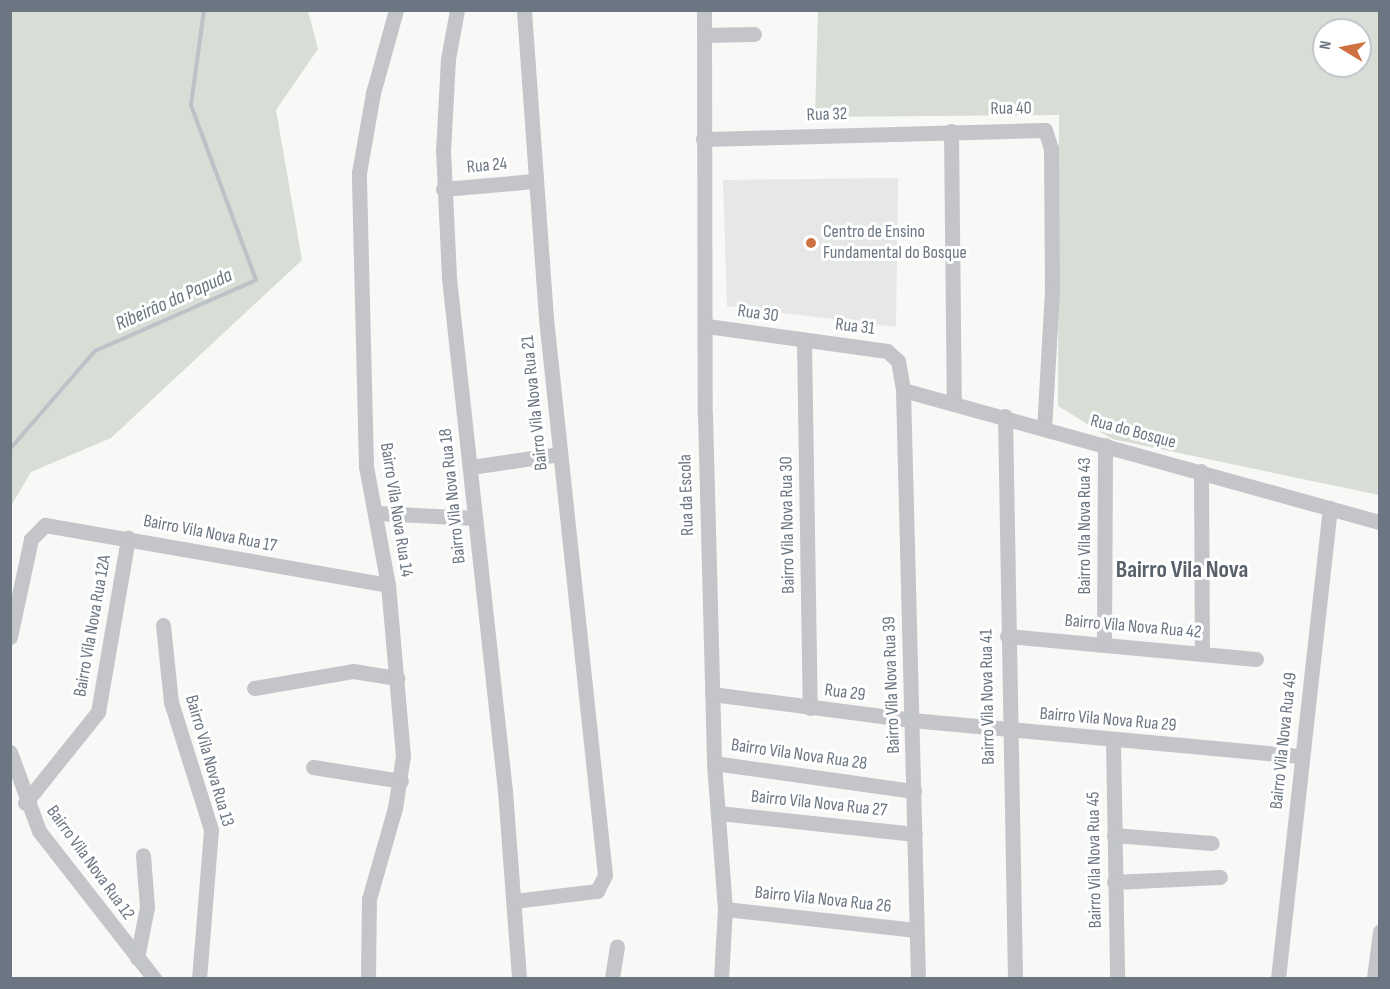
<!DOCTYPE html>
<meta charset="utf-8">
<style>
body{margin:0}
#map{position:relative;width:1390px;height:989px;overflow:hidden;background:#f8f8f7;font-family:"Sofia Sans Condensed",sans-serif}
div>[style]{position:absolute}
.built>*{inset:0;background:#e6e7e7}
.green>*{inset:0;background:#d8ddd6}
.stream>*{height:4px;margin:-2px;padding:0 2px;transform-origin:2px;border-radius:2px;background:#bbc2c8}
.street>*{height:15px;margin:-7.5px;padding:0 7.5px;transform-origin:7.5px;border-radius:7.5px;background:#c3c5c9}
.dots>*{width:16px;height:16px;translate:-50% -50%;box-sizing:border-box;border:3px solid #fff;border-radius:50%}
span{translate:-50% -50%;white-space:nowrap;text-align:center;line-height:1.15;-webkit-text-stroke:6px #fff;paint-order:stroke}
.street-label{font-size:18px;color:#6c7683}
.poi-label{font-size:18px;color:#6c7683}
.left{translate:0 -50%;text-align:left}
.water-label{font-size:20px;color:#67767f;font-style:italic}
.district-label{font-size:24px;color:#58606a;font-weight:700}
.frame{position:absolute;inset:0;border:12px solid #6c7683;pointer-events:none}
.north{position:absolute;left:1312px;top:18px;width:60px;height:60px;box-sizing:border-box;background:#fff;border:2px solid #c4c8cd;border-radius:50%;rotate:280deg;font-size:16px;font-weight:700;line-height:24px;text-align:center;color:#6c7683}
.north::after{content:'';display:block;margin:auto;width:21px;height:27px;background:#cd7142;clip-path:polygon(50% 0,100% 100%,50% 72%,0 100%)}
</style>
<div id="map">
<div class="built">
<div style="clip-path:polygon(898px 178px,896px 327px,727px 306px,723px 180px)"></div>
</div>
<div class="green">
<div style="clip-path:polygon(11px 10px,308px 11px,318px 49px,276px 110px,302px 260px,111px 438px,31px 472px,11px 506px)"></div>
<div style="clip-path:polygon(evenodd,818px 11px,1379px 11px,1379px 495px,1112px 439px,1058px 406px,1059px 115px,815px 117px,818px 11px,1324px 30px,1360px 30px,1360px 66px,1324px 66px,1324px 30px)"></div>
</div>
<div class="stream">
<div style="left:10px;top:449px;width:130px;rotate:-49.1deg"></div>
<div style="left:95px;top:351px;width:176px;rotate:-23.8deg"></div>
<div style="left:256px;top:280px;width:187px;rotate:-110.4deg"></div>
<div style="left:191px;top:105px;width:96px;rotate:-82.2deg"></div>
</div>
<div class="street">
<div style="left:457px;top:10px;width:50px;rotate:100.4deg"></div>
<div style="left:448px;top:59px;width:91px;rotate:93.1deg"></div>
<div style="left:443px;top:150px;width:128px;rotate:87.3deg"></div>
<div style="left:449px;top:278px;width:516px;rotate:83.77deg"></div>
<div style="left:505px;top:791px;width:188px;rotate:85.7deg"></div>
<div style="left:704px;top:10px;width:405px;rotate:89.9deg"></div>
<div style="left:705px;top:415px;width:348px;rotate:88.5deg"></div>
<div style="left:714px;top:763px;width:146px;rotate:85.7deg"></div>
<div style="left:725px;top:909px;width:69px;rotate:93.3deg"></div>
<div style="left:704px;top:35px;width:50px;rotate:-1.1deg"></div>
<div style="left:951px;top:131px;width:272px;rotate:89.4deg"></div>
<div style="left:703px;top:139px;width:342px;rotate:-1.5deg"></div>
<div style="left:1045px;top:130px;width:19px;rotate:72deg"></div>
<div style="left:1051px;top:148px;width:143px;rotate:89.6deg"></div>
<div style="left:1052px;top:291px;width:137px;rotate:93.3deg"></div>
<div style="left:443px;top:189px;width:91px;rotate:-5deg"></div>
<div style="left:707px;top:326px;width:182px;rotate:7.9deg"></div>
<div style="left:887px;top:351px;width:15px;rotate:42deg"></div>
<div style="left:898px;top:361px;width:29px;rotate:80deg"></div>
<div style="left:903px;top:390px;width:588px;rotate:88.54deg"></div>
<div style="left:804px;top:341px;width:367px;rotate:89.1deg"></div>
<div style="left:903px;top:390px;width:495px;rotate:15.5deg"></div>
<div style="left:1005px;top:416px;width:562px;rotate:88.98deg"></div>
<div style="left:471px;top:467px;width:90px;rotate:-8.3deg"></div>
<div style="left:1201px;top:471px;width:182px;rotate:89.7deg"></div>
<div style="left:377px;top:513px;width:98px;rotate:2.9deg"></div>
<div style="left:163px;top:625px;width:77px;rotate:84.1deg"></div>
<div style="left:171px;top:702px;width:134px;rotate:72.6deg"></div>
<div style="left:211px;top:830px;width:148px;rotate:94.6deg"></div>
<div style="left:1007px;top:636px;width:250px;rotate:5.3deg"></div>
<div style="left:10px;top:637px;width:100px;rotate:-77.9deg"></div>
<div style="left:31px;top:539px;width:20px;rotate:-45deg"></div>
<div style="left:45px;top:525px;width:348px;rotate:9.9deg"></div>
<div style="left:1104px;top:644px;width:199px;rotate:-89.7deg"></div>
<div style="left:254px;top:688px;width:100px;rotate:-9.7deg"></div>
<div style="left:353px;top:671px;width:45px;rotate:9deg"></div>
<div style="left:712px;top:694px;width:202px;rotate:7.4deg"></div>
<div style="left:912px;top:720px;width:391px;rotate:5.3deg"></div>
<div style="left:1113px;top:740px;width:238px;rotate:89deg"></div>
<div style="left:10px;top:752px;width:84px;rotate:69.8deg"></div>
<div style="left:39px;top:831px;width:187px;rotate:52deg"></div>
<div style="left:714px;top:763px;width:202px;rotate:8deg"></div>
<div style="left:313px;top:767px;width:89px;rotate:9deg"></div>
<div style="left:25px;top:803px;width:117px;rotate:-51.3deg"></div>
<div style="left:98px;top:712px;width:177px;rotate:-80.2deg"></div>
<div style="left:719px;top:813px;width:197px;rotate:6.1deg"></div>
<div style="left:1114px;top:835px;width:98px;rotate:4.7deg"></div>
<div style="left:1114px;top:882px;width:106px;rotate:-2.7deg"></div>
<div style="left:514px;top:901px;width:84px;rotate:-6.9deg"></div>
<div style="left:597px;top:891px;width:18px;rotate:-63deg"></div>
<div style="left:605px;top:875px;width:560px;rotate:-96.05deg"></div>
<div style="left:546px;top:318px;width:309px;rotate:-94.1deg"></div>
<div style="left:725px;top:909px;width:192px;rotate:6.3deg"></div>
<div style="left:137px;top:958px;width:52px;rotate:-78.9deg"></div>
<div style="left:147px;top:907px;width:52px;rotate:-94.4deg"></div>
<div style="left:368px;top:978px;width:79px;rotate:-89.3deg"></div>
<div style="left:369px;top:899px;width:95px;rotate:-74.1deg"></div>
<div style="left:395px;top:808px;width:53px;rotate:-81.3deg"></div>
<div style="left:403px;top:756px;width:172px;rotate:-95deg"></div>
<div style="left:388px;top:585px;width:121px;rotate:-100.5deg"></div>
<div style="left:366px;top:466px;width:293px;rotate:-91.4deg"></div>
<div style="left:359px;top:173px;width:81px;rotate:-80.1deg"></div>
<div style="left:373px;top:93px;width:86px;rotate:-74.5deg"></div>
<div style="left:612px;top:978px;width:32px;rotate:-81deg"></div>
<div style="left:1278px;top:978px;width:473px;rotate:-83.7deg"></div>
<div style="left:1374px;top:978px;width:47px;rotate:-82.7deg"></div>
</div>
<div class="dots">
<div style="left:811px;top:243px;background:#cd7142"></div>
</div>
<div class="street-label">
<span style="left:1011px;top:109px;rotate:-1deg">Rua 40</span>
<span style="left:827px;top:115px;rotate:-2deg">Rua 32</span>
<span style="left:487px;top:166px;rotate:-5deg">Rua 24</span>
<span style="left:758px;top:314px;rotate:8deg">Rua 30</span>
<span style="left:855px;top:327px;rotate:7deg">Rua 31</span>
<span style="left:535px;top:403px;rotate:-96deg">Bairro Vila Nova Rua 21</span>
<span style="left:1133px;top:432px;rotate:15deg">Rua do Bosque</span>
<span style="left:687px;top:495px;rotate:-92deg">Rua da Escola</span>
<span style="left:453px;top:496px;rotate:-96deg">Bairro Vila Nova Rua 18</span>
<span style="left:396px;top:510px;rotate:81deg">Bairro Vila Nova Rua 14</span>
<span style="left:788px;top:525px;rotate:-91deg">Bairro Vila Nova Rua 30</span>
<span style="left:1085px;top:526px;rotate:-90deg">Bairro Vila Nova Rua 43</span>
<span style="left:210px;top:534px;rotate:11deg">Bairro Vila Nova Rua 17</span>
<span style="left:93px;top:626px;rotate:-80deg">Bairro Vila Nova Rua 12A</span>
<span style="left:1133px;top:627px;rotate:5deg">Bairro Vila Nova Rua 42</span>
<span style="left:892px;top:685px;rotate:-92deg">Bairro Vila Nova Rua 39</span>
<span style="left:845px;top:693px;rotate:7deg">Rua 29</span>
<span style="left:988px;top:697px;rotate:-91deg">Bairro Vila Nova Rua 41</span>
<span style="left:1108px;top:720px;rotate:5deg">Bairro Vila Nova Rua 29</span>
<span style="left:1284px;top:741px;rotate:-84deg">Bairro Vila Nova Rua 49</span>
<span style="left:799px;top:755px;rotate:8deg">Bairro Vila Nova Rua 28</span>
<span style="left:209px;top:761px;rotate:74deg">Bairro Vila Nova Rua 13</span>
<span style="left:819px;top:804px;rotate:6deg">Bairro Vila Nova Rua 27</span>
<span style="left:1095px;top:860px;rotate:-91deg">Bairro Vila Nova Rua 45</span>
<span style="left:90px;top:863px;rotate:54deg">Bairro Vila Nova Rua 12</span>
<span style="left:823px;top:900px;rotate:6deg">Bairro Vila Nova Rua 26</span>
</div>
<div class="poi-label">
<span class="left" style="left:823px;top:243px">Centro de Ensino<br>Fundamental do Bosque</span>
</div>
<div class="water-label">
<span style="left:174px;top:300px;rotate:-24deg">Ribeirão da Papuda</span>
</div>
<div class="district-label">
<span style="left:1182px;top:570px">Bairro Vila Nova</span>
</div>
<div class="frame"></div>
<div class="north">N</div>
</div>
